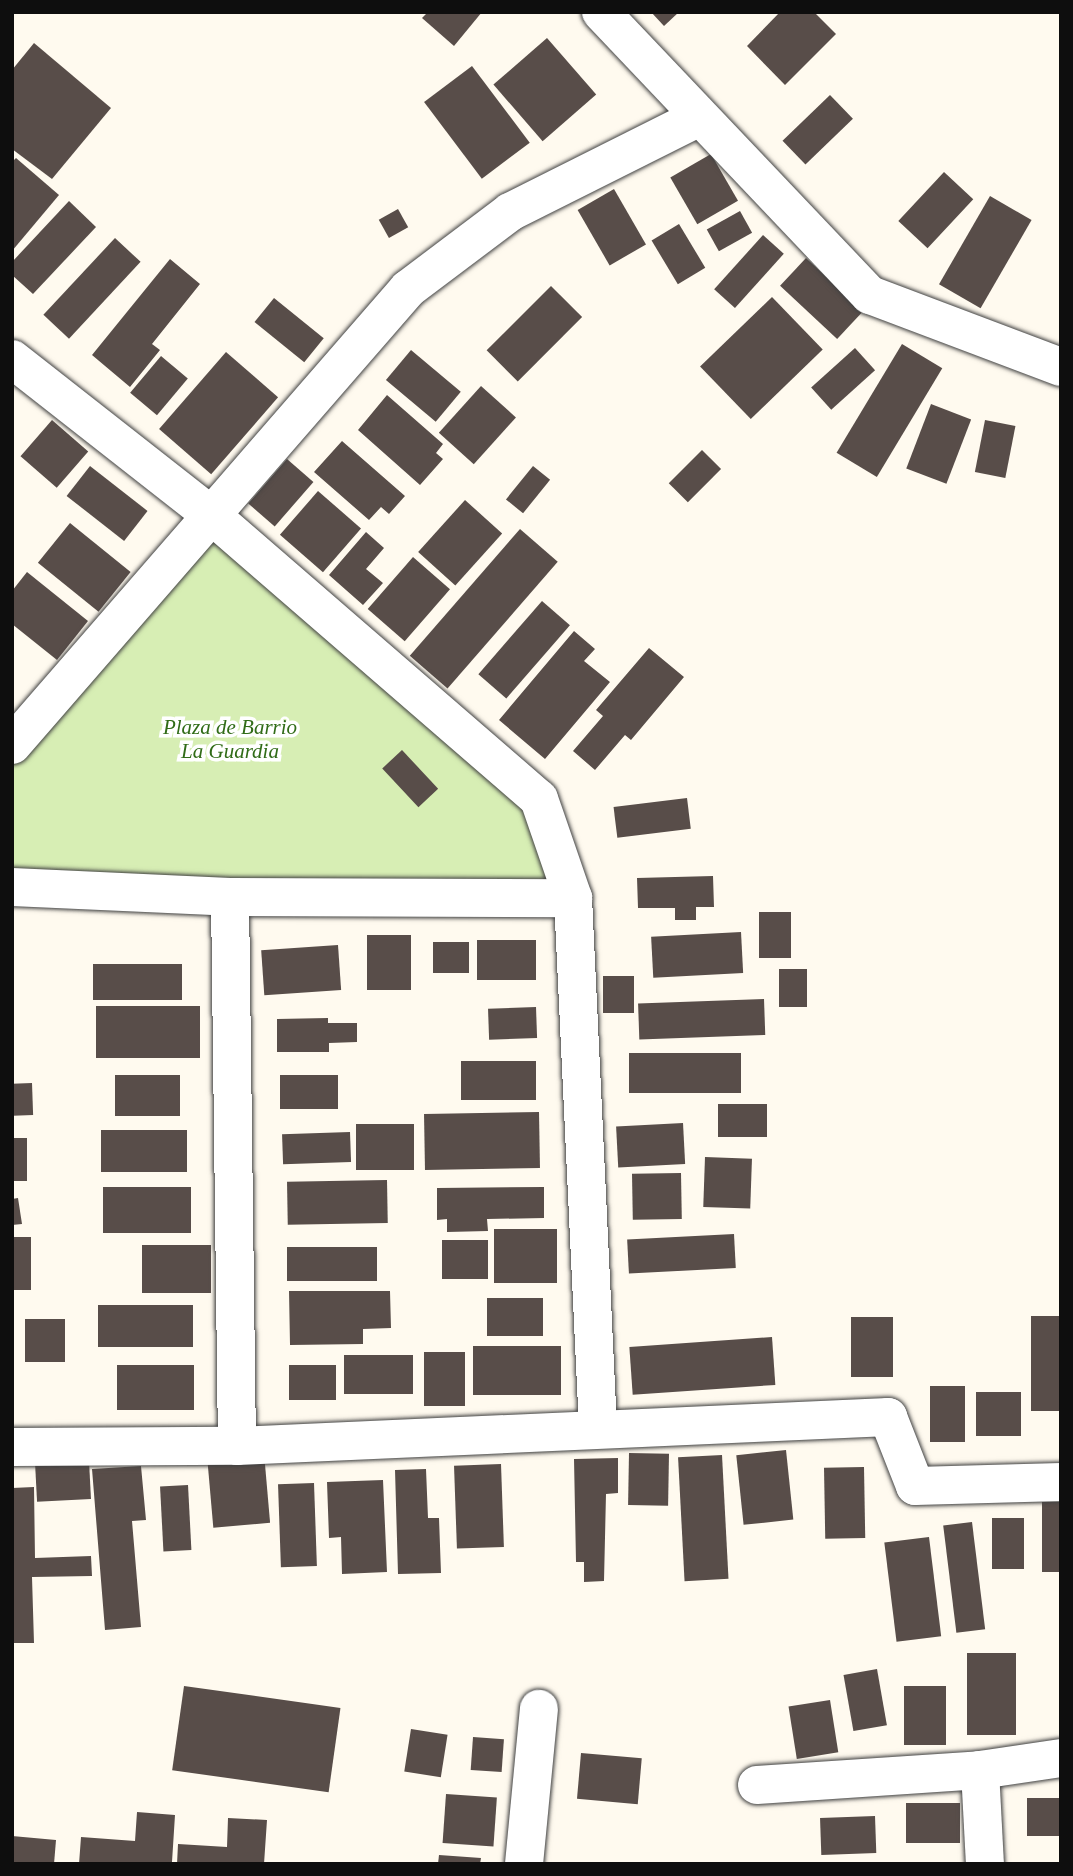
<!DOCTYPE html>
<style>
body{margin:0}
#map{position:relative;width:1073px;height:1876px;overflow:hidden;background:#fffaef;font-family:"Times New Roman",serif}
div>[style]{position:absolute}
.green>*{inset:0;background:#d7eeb4}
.building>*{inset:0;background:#584d49;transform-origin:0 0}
.roads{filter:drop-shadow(0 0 2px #414141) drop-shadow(0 0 2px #414141)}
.minor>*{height:38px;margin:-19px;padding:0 19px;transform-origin:19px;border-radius:19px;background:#fff}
span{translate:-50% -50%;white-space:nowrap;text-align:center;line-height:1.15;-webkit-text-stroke:7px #fff;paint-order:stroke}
.park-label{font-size:21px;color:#316c18;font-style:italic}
.frame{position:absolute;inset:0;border:14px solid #0e0e0e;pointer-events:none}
</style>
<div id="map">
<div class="green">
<div style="clip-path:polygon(210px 514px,539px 799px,573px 898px,12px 887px,12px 745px)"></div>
</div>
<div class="building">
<div style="clip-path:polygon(428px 12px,482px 12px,454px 46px,422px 18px)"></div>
<div style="clip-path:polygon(651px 12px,679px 12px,664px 26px)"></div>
<div style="clip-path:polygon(780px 12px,814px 12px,836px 34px,785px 85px,747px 46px)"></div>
<div style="left:547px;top:38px;width:75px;height:71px;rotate:49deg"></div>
<div style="clip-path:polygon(34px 43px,111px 108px,52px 179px,12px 149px,12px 70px)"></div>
<div style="left:472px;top:66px;width:96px;height:60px;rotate:53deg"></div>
<div style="left:830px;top:95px;width:33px;height:66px;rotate:46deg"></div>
<div style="left:711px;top:154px;width:54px;height:47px;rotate:60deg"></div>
<div style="clip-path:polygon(16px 158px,59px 195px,12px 251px,12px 162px)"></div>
<div style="left:944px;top:172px;width:40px;height:67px;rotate:43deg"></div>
<div style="left:614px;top:189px;width:64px;height:42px;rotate:60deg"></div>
<div style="left:990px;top:196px;width:48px;height:102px;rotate:30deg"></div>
<div style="clip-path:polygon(69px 201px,96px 227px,33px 294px,12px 275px,12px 262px)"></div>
<div style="left:398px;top:209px;width:21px;height:22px;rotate:61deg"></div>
<div style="left:740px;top:211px;width:25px;height:38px;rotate:61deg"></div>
<div style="left:679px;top:224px;width:51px;height:32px;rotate:59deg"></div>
<div style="left:763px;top:235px;width:28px;height:73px;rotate:42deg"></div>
<div style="left:115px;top:238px;width:35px;height:105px;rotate:43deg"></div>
<div style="left:806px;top:258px;width:78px;height:38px;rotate:43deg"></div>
<div style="clip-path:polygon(170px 259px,200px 284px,152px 344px,160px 350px,130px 387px,92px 355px)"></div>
<div style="left:551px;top:286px;width:44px;height:91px;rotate:45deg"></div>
<div style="left:772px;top:297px;width:73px;height:100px;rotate:46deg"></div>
<div style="left:274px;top:298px;width:64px;height:31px;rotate:39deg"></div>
<div style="left:902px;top:344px;width:47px;height:127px;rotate:31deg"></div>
<div style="left:855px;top:348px;width:30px;height:59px;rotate:48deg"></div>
<div style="left:411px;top:350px;width:65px;height:39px;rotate:40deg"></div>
<div style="left:226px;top:352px;width:69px;height:102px;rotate:41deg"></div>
<div style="left:161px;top:356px;width:35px;height:48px;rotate:40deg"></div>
<div style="left:481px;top:386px;width:47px;height:63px;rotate:42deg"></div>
<div style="clip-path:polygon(387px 395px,443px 444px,436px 453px,443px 459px,420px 485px,358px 430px)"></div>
<div style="left:931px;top:404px;width:43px;height:69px;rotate:21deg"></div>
<div style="left:52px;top:420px;width:48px;height:48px;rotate:41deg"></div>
<div style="left:985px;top:420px;width:31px;height:53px;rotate:11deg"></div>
<div style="clip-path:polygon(342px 441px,405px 496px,389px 514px,381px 507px,369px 520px,314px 472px)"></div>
<div style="left:702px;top:450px;width:27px;height:47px;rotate:45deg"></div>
<div style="left:287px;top:459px;width:35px;height:59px;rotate:41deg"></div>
<div style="left:90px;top:466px;width:73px;height:38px;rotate:38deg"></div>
<div style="left:533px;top:466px;width:22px;height:43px;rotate:39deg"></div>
<div style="left:318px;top:491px;width:57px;height:58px;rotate:41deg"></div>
<div style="left:465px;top:500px;width:50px;height:70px;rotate:42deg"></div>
<div style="left:70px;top:523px;width:78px;height:51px;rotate:39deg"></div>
<div style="left:520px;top:529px;width:50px;height:168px;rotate:41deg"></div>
<div style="clip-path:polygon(366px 532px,384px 548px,366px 569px,383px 583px,363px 605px,329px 575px)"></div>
<div style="left:413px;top:557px;width:49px;height:69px;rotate:41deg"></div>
<div style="clip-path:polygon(27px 572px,88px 621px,57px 660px,12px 624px,12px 591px)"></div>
<div style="left:542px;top:601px;width:37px;height:97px;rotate:41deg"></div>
<div style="clip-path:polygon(574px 631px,595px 649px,584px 661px,610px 682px,545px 759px,499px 720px)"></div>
<div style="clip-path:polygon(649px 648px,684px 677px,631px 740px,625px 735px,595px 770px,573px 751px,603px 716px,596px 710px)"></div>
<div style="left:402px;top:750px;width:53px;height:27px;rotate:47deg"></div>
<div style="left:687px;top:798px;width:31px;height:74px;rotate:83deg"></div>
<div style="clip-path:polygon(713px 876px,714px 907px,696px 907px,696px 920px,675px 920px,675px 908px,638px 908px,637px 878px)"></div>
<div style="left:759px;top:912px;width:32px;height:46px"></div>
<div style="left:741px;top:932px;width:41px;height:90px;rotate:87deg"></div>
<div style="left:367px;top:935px;width:44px;height:55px"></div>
<div style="left:536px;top:940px;width:40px;height:59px;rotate:90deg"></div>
<div style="left:433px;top:942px;width:36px;height:31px"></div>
<div style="left:338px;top:945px;width:45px;height:77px;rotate:86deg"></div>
<div style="left:93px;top:964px;width:89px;height:36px"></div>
<div style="left:779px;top:969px;width:28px;height:38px"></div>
<div style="left:603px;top:976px;width:31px;height:37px"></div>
<div style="left:764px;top:999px;width:36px;height:126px;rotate:88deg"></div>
<div style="left:200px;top:1006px;width:52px;height:104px;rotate:90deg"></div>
<div style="left:536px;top:1007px;width:31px;height:48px;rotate:88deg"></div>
<div style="clip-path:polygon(328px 1018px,328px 1023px,357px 1023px,357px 1042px,329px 1043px,329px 1052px,277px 1052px,277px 1019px)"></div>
<div style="left:741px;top:1053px;width:40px;height:112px;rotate:90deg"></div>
<div style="left:536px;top:1061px;width:39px;height:75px;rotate:90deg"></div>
<div style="left:115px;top:1075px;width:65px;height:41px"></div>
<div style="left:280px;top:1075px;width:58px;height:34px"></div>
<div style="left:32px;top:1083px;width:32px;height:20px;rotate:88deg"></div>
<div style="left:718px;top:1104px;width:49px;height:33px"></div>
<div style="left:539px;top:1112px;width:56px;height:115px;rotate:89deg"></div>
<div style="left:683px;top:1123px;width:41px;height:67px;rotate:87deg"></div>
<div style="left:356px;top:1124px;width:58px;height:46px"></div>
<div style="left:187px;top:1130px;width:42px;height:86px;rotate:90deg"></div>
<div style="left:350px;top:1132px;width:30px;height:68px;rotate:88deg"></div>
<div style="left:12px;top:1138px;width:15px;height:43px"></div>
<div style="left:705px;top:1157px;width:47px;height:50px;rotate:2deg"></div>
<div style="left:681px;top:1173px;width:46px;height:49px;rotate:89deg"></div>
<div style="left:387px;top:1180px;width:43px;height:100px;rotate:89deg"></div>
<div style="left:103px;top:1187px;width:88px;height:46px"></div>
<div style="clip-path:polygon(544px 1187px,544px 1218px,487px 1219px,488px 1231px,447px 1232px,447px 1219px,437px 1220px,437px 1188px)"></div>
<div style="clip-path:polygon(18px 1198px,22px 1224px,12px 1225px,12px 1199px)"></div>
<div style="left:494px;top:1229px;width:63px;height:54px"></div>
<div style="left:734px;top:1234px;width:34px;height:107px;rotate:87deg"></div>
<div style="left:12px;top:1237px;width:19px;height:53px"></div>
<div style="left:488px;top:1240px;width:39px;height:46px;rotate:90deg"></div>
<div style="left:211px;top:1245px;width:48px;height:69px;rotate:90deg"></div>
<div style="left:377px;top:1247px;width:34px;height:90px;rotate:90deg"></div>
<div style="clip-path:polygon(289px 1291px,390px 1291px,391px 1328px,363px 1329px,363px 1344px,290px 1345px)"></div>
<div style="left:543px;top:1298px;width:38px;height:56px;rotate:90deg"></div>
<div style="left:98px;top:1305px;width:95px;height:42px"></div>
<div style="left:1031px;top:1316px;width:29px;height:95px"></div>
<div style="left:851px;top:1317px;width:42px;height:60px"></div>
<div style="left:25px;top:1319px;width:40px;height:43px"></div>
<div style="left:772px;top:1337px;width:48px;height:143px;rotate:86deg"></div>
<div style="left:473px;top:1346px;width:88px;height:49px"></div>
<div style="left:424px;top:1352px;width:41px;height:54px"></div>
<div style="left:344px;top:1355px;width:69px;height:39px"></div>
<div style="left:194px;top:1365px;width:45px;height:77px;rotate:90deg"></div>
<div style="left:289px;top:1365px;width:47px;height:35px"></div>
<div style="left:930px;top:1386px;width:35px;height:56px"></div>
<div style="left:1021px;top:1392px;width:44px;height:45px;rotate:90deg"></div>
<div style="left:786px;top:1450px;width:70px;height:50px;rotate:84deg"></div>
<div style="left:264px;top:1453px;width:70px;height:57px;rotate:85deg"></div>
<div style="left:629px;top:1453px;width:40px;height:52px;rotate:1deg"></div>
<div style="left:722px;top:1455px;width:124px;height:44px;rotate:87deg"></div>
<div style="clip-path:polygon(618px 1458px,618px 1493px,606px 1494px,604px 1581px,584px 1582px,584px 1562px,576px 1562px,574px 1459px)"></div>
<div style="left:89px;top:1461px;width:38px;height:54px;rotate:87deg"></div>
<div style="left:501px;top:1464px;width:83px;height:47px;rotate:88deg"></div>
<div style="clip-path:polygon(141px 1466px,146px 1520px,132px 1521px,141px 1627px,105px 1630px,92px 1469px)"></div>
<div style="left:864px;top:1467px;width:71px;height:40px;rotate:89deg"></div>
<div style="clip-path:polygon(426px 1469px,428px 1518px,439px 1518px,441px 1573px,398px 1574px,395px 1470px)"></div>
<div style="clip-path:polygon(383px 1480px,387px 1572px,342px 1574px,341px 1537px,329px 1538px,327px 1482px)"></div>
<div style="left:314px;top:1483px;width:83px;height:36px;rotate:88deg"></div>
<div style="left:188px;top:1485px;width:65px;height:28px;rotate:87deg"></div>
<div style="clip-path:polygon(34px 1487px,35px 1558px,91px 1556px,92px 1576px,32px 1577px,34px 1643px,12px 1643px,12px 1488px)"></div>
<div style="left:1042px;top:1502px;width:19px;height:70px"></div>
<div style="left:992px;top:1518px;width:32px;height:51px"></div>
<div style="left:972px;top:1522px;width:108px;height:29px;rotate:83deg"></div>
<div style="left:929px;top:1537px;width:100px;height:45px;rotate:83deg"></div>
<div style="left:967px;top:1653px;width:49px;height:82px"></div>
<div style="left:877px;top:1669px;width:57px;height:34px;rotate:80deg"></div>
<div style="left:184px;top:1686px;width:158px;height:85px;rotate:8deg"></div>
<div style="left:946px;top:1686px;width:59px;height:42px;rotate:90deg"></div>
<div style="left:830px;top:1700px;width:53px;height:42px;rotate:81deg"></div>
<div style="left:411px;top:1729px;width:37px;height:43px;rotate:9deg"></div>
<div style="left:473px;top:1737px;width:31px;height:33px;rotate:4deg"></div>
<div style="left:581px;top:1753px;width:61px;height:46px;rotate:5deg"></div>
<div style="left:446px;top:1794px;width:51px;height:49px;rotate:4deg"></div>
<div style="left:1061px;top:1798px;width:38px;height:34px;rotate:90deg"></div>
<div style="left:906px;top:1803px;width:54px;height:40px"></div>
<div style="clip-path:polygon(137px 1812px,175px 1815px,172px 1862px,79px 1864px,81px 1837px,135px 1841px)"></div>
<div style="left:875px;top:1816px;width:37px;height:55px;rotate:88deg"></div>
<div style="clip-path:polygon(228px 1818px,267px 1820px,264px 1864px,177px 1864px,178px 1844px,227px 1847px)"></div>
<div style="clip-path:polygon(12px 1836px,56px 1840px,54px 1864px,12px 1864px)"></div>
<div style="clip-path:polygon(439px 1855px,481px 1858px,480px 1864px,438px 1864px)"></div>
</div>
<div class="roads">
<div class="minor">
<div style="left:601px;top:12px;width:390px;rotate:46.5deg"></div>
<div style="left:870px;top:295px;width:204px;rotate:20.7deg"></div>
<div style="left:12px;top:359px;width:251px;rotate:38.1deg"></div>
<div style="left:210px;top:514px;width:435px;rotate:40.9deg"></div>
<div style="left:539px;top:799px;width:105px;rotate:71deg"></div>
<div style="left:573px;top:898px;width:532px;rotate:87.3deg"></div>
<div style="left:12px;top:745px;width:604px;rotate:-49.03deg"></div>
<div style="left:408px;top:289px;width:128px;rotate:-37deg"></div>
<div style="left:510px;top:212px;width:208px;rotate:-26.6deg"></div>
<div style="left:12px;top:887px;width:218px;rotate:2.6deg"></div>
<div style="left:230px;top:897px;width:343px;rotate:0.2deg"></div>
<div style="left:230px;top:897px;width:549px;rotate:89.27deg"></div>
<div style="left:12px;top:1447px;width:225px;rotate:-0.3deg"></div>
<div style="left:237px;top:1446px;width:652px;rotate:-2.55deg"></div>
<div style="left:888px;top:1417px;width:74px;rotate:68.6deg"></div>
<div style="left:915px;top:1486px;width:146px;rotate:-1.6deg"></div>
<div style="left:980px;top:1770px;width:94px;rotate:87deg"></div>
<div style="left:757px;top:1785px;width:224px;rotate:-3.8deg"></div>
<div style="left:980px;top:1770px;width:82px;rotate:-8.4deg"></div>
<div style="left:524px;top:1864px;width:156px;rotate:-84.5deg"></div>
</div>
</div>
<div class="park-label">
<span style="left:230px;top:739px">Plaza de Barrio<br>La Guardia</span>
</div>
<div class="frame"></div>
</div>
